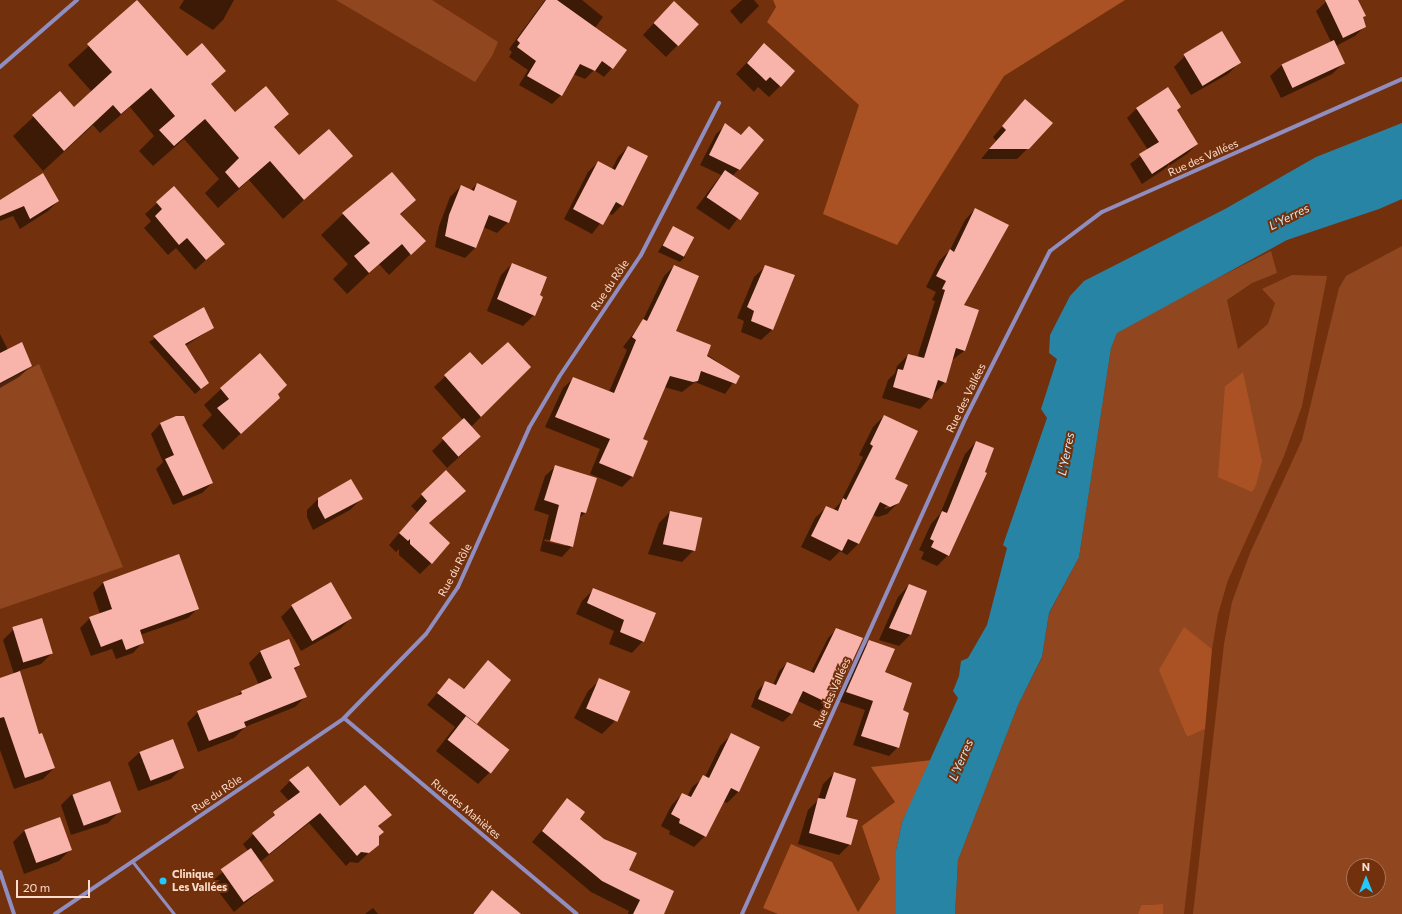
<!DOCTYPE html>
<meta charset="utf-8">
<style>
body{margin:0}
#map{position:relative;width:1402px;height:914px;overflow:hidden;background:#72310c;font-family:Commissioner,sans-serif}
div>[style]{position:absolute}
.green>*{inset:0;background:#904720}
.forest>*{inset:0;background:#aa5223}
.water>*{inset:0;background:#2884a5}
.shadow>*{inset:0;background:#0007}
.building>*{inset:0;background:#f8b3ab;transform-origin:0 0}
.lane>*{height:3px;margin:-1.5px;padding:0 1.5px;transform-origin:1.5px;border-radius:1.5px;background:#908ec0}
.street>*{height:4px;margin:-2px;padding:0 2px;transform-origin:2px;border-radius:2px;background:#908ec0}
.dots>*{width:11px;height:11px;translate:-50% -50%;box-sizing:border-box;border:2px solid #72310c;border-radius:50%}
span{translate:-50% -50%;white-space:nowrap;text-align:center;line-height:1.15;-webkit-text-stroke:4px #72310c;paint-order:stroke}
.street-label{font-size:11px;color:#fcdccd}
.poi-label{font-size:11px;color:#fcdccd;font-weight:700}
.left{translate:0 -50%;text-align:left}
.water-label{font-size:12px;color:#c8e8f6;font-style:italic}
.north{position:absolute;left:1346px;top:858px;width:40px;height:40px;box-sizing:border-box;background:#72310c;border:1px solid #a97559;border-radius:50%;rotate:0deg;font-size:11px;font-weight:700;line-height:16px;text-align:center;color:#fcdccd}
.north::after{content:'';display:block;margin:auto;width:14px;height:18px;background:#21c9fd;clip-path:polygon(50% 0,100% 100%,50% 72%,0 100%)}
.scale{position:absolute;left:16px;top:880px;width:74px;height:18px;box-sizing:border-box;border:2px solid #fcdccd;border-top:0;padding-left:5px;font-size:12px;line-height:14px;white-space:nowrap;color:#fcdccd;-webkit-text-stroke:3px #72310c;paint-order:stroke}
</style>
<div id="map">
<div class="green">
<div style="clip-path:polygon(336px 0,432px 0,498px 42px,492px 56px,475px 82px)"></div>
<div style="clip-path:polygon(evenodd,1402px 246px,1402px 914px,1193px 914px,1224px 644px,1232px 602px,1250px 553px,1302px 440px,1339px 288px,1346px 276px,1402px 246px,1354px 866px,1378px 866px,1378px 890px,1354px 890px,1354px 866px)"></div>
<div style="clip-path:polygon(evenodd,1271px 251px,1277px 273px,1252px 283px,1227px 300px,1238px 349px,1268px 324px,1275px 303px,1262px 289px,1292px 275px,1327px 276px,1302px 406px,1284px 456px,1228px 580px,1218px 614px,1212px 649px,1183px 628px,1186px 737px,1205px 729px,1184px 914px,1163px 914px,1163px 904px,1141px 905px,1138px 914px,955px 914px,958px 860px,1018px 705px,1042px 658px,1049px 614px,1079px 557px,1111px 348px,1117px 333px,1184px 295px,1271px 251px,1243px 372px,1243px 373px,1256px 442px,1225px 386px,1243px 372px)"></div>
<div style="clip-path:polygon(39px 364px,123px 567px,0 609px,0 384px)"></div>
</div>
<div class="forest">
<div style="clip-path:polygon(773px 0,1125px 0,1004px 76px,897px 245px,823px 214px,859px 105px,767px 22px,776px 7px)"></div>
<div style="clip-path:polygon(1243px 372px,1262px 461px,1256px 485px,1252px 492px,1218px 477px,1225px 386px)"></div>
<div style="clip-path:polygon(1184px 627px,1212px 649px,1205px 729px,1187px 737px,1159px 670px)"></div>
<div style="clip-path:polygon(932px 760px,902px 822px,896px 850px,896px 914px,778px 914px,763px 908px,791px 844px,832px 862px,858px 912px,880px 879px,862px 826px,895px 802px,871px 767px)"></div>
<div style="clip-path:polygon(1163px 904px,1163px 914px,1138px 914px,1141px 905px)"></div>
</div>
<div class="water">
<div style="clip-path:polygon(1402px 123px,1402px 199px,1379px 209px,1287px 240px,1117px 333px,1111px 348px,1079px 557px,1049px 613px,1042px 657px,1018px 705px,958px 860px,955px 914px,896px 914px,896px 850px,902px 822px,958px 698px,953px 691px,959px 676px,961px 661px,968px 658px,987px 625px,1007px 548px,1003px 545px,1047px 418px,1041px 409px,1057px 359px,1049px 353px,1050px 335px,1070px 296px,1084px 281px,1225px 209px,1316px 157px)"></div>
</div>
<div class="shadow">
<div style="clip-path:polygon(184px 0,234px 0,223px 20px,213px 30px,179px 8px)"></div>
<div style="clip-path:polygon(545px 0,582px 0,603px 17px,595px 28px,612px 68px,604px 77px,594px 70px,585px 79px,573px 74px,561px 95px,552px 104px,519px 85px,528px 70px,509px 57px,512px 52px,509px 49px)"></div>
<div style="clip-path:polygon(742px 0,754px 0,759px 6px,741px 24px,730px 11px)"></div>
<div style="clip-path:polygon(1328px 0,1357px 0,1365px 26px,1355px 36px,1336px 46px,1344px 63px,1332px 74px,1281px 98px,1270px 76px,1282px 65px,1331px 42px,1316px 11px)"></div>
<div style="clip-path:polygon(137px 2px,187px 57px,225px 70px,210px 85px,235px 113px,288px 114px,274px 128px,299px 156px,352px 156px,283px 219px,249px 180px,218px 208px,205px 193px,219px 179px,184px 139px,153px 166px,139px 151px,154px 136px,130px 107px,100px 133px,93px 125px,43px 171px,13px 136px,60px 92px,74px 108px,92px 92px,68px 65px)"></div>
<div style="clip-path:polygon(663px 13px,698px 24px,666px 57px,643px 35px)"></div>
<div style="clip-path:polygon(764px 44px,780px 86px,769px 97px,758px 87px,754px 92px,736px 74px)"></div>
<div style="clip-path:polygon(1185px 56px,1239px 63px,1228px 74px,1191px 95px,1174px 67px)"></div>
<div style="clip-path:polygon(1025px 101px,1028px 148px,1017px 159px,981px 159px,996px 141px,993px 137px)"></div>
<div style="clip-path:polygon(1136px 109px,1176px 111px,1197px 144px,1187px 154px,1142px 184px,1130px 164px,1148px 150px,1127px 118px)"></div>
<div style="clip-path:polygon(726px 125px,739px 169px,732px 176px,757px 193px,729px 230px,696px 208px,721px 175px,700px 165px,716px 134px)"></div>
<div style="clip-path:polygon(628px 147px,622px 205px,612px 215px,608px 213px,592px 234px,564px 219px,588px 172px,598px 162px,612px 169px,618px 157px)"></div>
<div style="clip-path:polygon(477px 184px,508px 222px,497px 233px,483px 227px,475px 248px,465px 258px,435px 247px,439px 226px,450px 197px,461px 186px,471px 190px)"></div>
<div style="clip-path:polygon(174px 188px,223px 244px,195px 270px,176px 248px,168px 255px,144px 228px,151px 221px,145px 214px)"></div>
<div style="clip-path:polygon(415px 200px,400px 215px,424px 241px,389px 275px,379px 264px,347px 294px,333px 279px,348px 264px,321px 235px,343px 214px)"></div>
<div style="clip-path:polygon(0 201px,58px 201px,48px 211px,20px 229px,13px 216px,0 221px)"></div>
<div style="clip-path:polygon(975px 209px,962px 306px,964px 351px,951px 361px,945px 382px,920px 409px,882px 398px,888px 380px,895px 373px,897px 366px,908px 355px,917px 358px,935px 301px,932px 300px,936px 292px,926px 287px,939px 261px,950px 250px,965px 220px)"></div>
<div style="clip-path:polygon(673px 228px,685px 257px,680px 262px,658px 252px)"></div>
<div style="clip-path:polygon(512px 264px,538px 295px,534px 315px,523px 326px,487px 311px,501px 275px)"></div>
<div style="clip-path:polygon(674px 266px,674px 332px,738px 376px,725px 394px,695px 382px,682px 392px,664px 387px,642px 440px,632px 477px,622px 487px,590px 474px,600px 449px,545px 427px,563px 388px,574px 378px,609px 392px,627px 350px,623px 347px,642px 322px,664px 276px)"></div>
<div style="clip-path:polygon(765px 267px,793px 275px,772px 330px,761px 340px,741px 332px,744px 321px,737px 318px,754px 277px)"></div>
<div style="clip-path:polygon(203px 308px,213px 328px,185px 346px,208px 383px,195px 394px,149px 342px)"></div>
<div style="clip-path:polygon(0 334px,8px 350px,31px 366px,19px 377px,0 388px)"></div>
<div style="clip-path:polygon(470px 353px,482px 366px,530px 367px,471px 427px,469px 448px,447px 468px,432px 451px,463px 420px,434px 387px)"></div>
<div style="clip-path:polygon(221px 389px,277px 394px,262px 414px,223px 450px,202px 425px,212px 415px,204px 405px)"></div>
<div style="clip-path:polygon(evenodd,884px 416px,899px 502px,887px 514px,878px 517px,873px 515px,858px 544px,847px 555px,840px 551px,830px 561px,801px 547px,815px 518px,827px 507px,833px 510px,840px 503px,863px 457px,859px 455px,873px 427px,884px 416px,893px 504px,893px 506px,885px 509px,885px 507px,893px 504px)"></div>
<div style="clip-path:polygon(177px 417px,212px 483px,202px 493px,173px 505px,156px 469px,163px 462px,151px 434px,160px 424px)"></div>
<div style="clip-path:polygon(976px 442px,948px 555px,937px 566px,921px 559px,924px 552px,919px 550px,931px 524px,940px 514px,965px 454px)"></div>
<div style="clip-path:polygon(evenodd,556px 466px,585px 513px,578px 519px,572px 546px,562px 557px,540px 551px,549px 515px,534px 510px,545px 476px,556px 466px,545px 539px,566px 544px,566px 546px,544px 541px,545px 539px)"></div>
<div style="clip-path:polygon(464px 491px,428px 524px,431px 563px,420px 574px,399px 555px,399px 549px,396px 552px,389px 545px,417px 512px,411px 506px,422px 495px)"></div>
<div style="clip-path:polygon(318px 499px,361px 499px,350px 510px,313px 530px,307px 517px,307px 510px)"></div>
<div style="clip-path:polygon(670px 512px,701px 519px,693px 551px,682px 562px,648px 554px,659px 523px)"></div>
<div style="clip-path:polygon(178px 555px,198px 608px,188px 618px,140px 635px,143px 642px,133px 653px,116px 659px,112px 649px,91px 656px,80px 628px,90px 618px,100px 614px,93px 593px,103px 583px)"></div>
<div style="clip-path:polygon(909px 585px,911px 634px,899px 646px,879px 640px,898px 597px)"></div>
<div style="clip-path:polygon(593px 590px,654px 613px,643px 641px,632px 653px,609px 644px,614px 631px,576px 614px,582px 601px)"></div>
<div style="clip-path:polygon(292px 606px,351px 618px,340px 629px,301px 651px,281px 617px)"></div>
<div style="clip-path:polygon(14px 629px,52px 653px,41px 664px,18px 671px,39px 735px,54px 768px,43px 779px,14px 789px,0 750px,0 679px,14px 674px,3px 640px)"></div>
<div style="clip-path:polygon(837px 629px,838px 689px,821px 712px,798px 701px,791px 714px,783px 722px,751px 707px,757px 691px,766px 682px,773px 685px,779px 671px,787px 663px,811px 672px,828px 638px)"></div>
<div style="clip-path:polygon(288px 640px,299px 665px,294px 670px,306px 696px,295px 707px,245px 727px,234px 738px,198px 752px,187px 723px,198px 712px,235px 698px,241px 692px,259px 685px,249px 663px,260px 652px)"></div>
<div style="clip-path:polygon(870px 641px,901px 710px,898px 747px,889px 756px,853px 745px,865px 710px,838px 701px,861px 650px)"></div>
<div style="clip-path:polygon(488px 662px,510px 680px,475px 724px,489px 773px,478px 784px,436px 751px,455px 727px,427px 705px,449px 679px,463px 689px)"></div>
<div style="clip-path:polygon(600px 680px,628px 692px,613px 723px,602px 734px,574px 718px,588px 691px)"></div>
<div style="clip-path:polygon(731px 735px,738px 792px,727px 803px,723px 801px,705px 836px,694px 847px,669px 834px,670px 831px,661px 826px,671px 806px,682px 794px,687px 797px,692px 787px,705px 777px,720px 746px)"></div>
<div style="clip-path:polygon(140px 752px,182px 768px,171px 779px,138px 791px,128px 763px)"></div>
<div style="clip-path:polygon(834px 773px,850px 844px,839px 855px,798px 844px,808px 810px,818px 800px,823px 784px)"></div>
<div style="clip-path:polygon(290px 781px,340px 807px,390px 814px,378px 827px,378px 844px,358px 863px,350px 862px,346px 866px,309px 823px,260px 862px,272px 881px,234px 912px,211px 882px,248px 851px,243px 844px,289px 801px,280px 791px)"></div>
<div style="clip-path:polygon(72px 794px,119px 812px,108px 823px,71px 835px,61px 805px)"></div>
<div style="clip-path:polygon(567px 800px,578px 819px,628px 871px,663px 914px,628px 914px,629px 911px,591px 892px,532px 842px)"></div>
<div style="clip-path:polygon(24px 831px,70px 850px,59px 861px,24px 874px,13px 842px)"></div>
<div style="clip-path:polygon(492px 891px,520px 914px,472px 914px)"></div>
<div style="clip-path:polygon(373px 908px,378px 914px,365px 914px)"></div>
</div>
<div class="building">
<div style="clip-path:polygon(137px 0,187px 56px,202px 43px,226px 71px,211px 84px,235px 112px,266px 86px,289px 114px,274px 127px,299px 155px,329px 129px,353px 156px,304px 200px,270px 161px,239px 188px,225px 172px,239px 158px,205px 119px,174px 146px,159px 130px,175px 116px,151px 88px,121px 114px,113px 105px,64px 151px,32px 115px,60px 91px,74px 107px,112px 72px,87px 44px)"></div>
<div style="clip-path:polygon(546px 0,557px 0,627px 50px,613px 69px,602px 61px,595px 71px,580px 64px,562px 96px,527px 76px,536px 61px,517px 47px,520px 43px,517px 40px)"></div>
<div style="clip-path:polygon(1325px 0,1358px 0,1366px 16px,1363px 17px,1366px 27px,1343px 38px)"></div>
<div style="left:674px;top:1px;width:34px;height:30px;rotate:43deg"></div>
<div style="left:1222px;top:31px;width:37px;height:45px;rotate:59deg"></div>
<div style="left:1334px;top:40px;width:26px;height:58px;rotate:65deg"></div>
<div style="clip-path:polygon(764px 43px,795px 71px,781px 87px,770px 77px,766px 81px,747px 63px)"></div>
<div style="clip-path:polygon(1168px 87px,1181px 107px,1177px 110px,1198px 144px,1152px 174px,1139px 154px,1159px 142px,1136px 108px)"></div>
<div style="clip-path:polygon(1025px 99px,1053px 123px,1029px 149px,989px 149px,1006px 130px,1002px 126px)"></div>
<div style="clip-path:polygon(725px 123px,741px 135px,749px 126px,764px 140px,740px 170px,709px 155px)"></div>
<div style="clip-path:polygon(628px 146px,648px 156px,623px 206px,616px 202px,603px 225px,573px 209px,598px 161px,615px 170px)"></div>
<div style="left:725px;top:170px;width:41px;height:33px;rotate:34deg"></div>
<div style="clip-path:polygon(392px 172px,416px 200px,400px 214px,426px 241px,411px 255px,402px 244px,369px 273px,354px 256px,370px 243px,342px 213px)"></div>
<div style="clip-path:polygon(43px 173px,59px 201px,30px 219px,24px 206px,0 216px,0 200px)"></div>
<div style="clip-path:polygon(477px 183px,517px 201px,509px 223px,489px 215px,476px 248px,445px 236px,449px 215px,461px 185px,474px 191px)"></div>
<div style="clip-path:polygon(174px 186px,225px 244px,206px 260px,187px 238px,179px 245px,155px 216px,162px 209px,156px 202px)"></div>
<div style="clip-path:polygon(975px 208px,1009px 225px,964px 305px,979px 310px,965px 351px,956px 348px,946px 383px,938px 380px,932px 399px,893px 387px,898px 369px,903px 370px,908px 354px,924px 358px,945px 290px,942px 289px,946px 281px,936px 276px,950px 249px,954px 252px)"></div>
<div style="left:673px;top:226px;width:24px;height:22px;rotate:28deg"></div>
<div style="clip-path:polygon(512px 263px,547px 277px,540px 295px,543px 297px,535px 316px,497px 299px)"></div>
<div style="clip-path:polygon(674px 265px,699px 276px,676px 331px,711px 345px,707px 356px,740px 376px,736px 384px,701px 371px,698px 381px,693px 382px,670px 376px,643px 439px,648px 441px,633px 477px,599px 463px,610px 439px,555px 417px,573px 377px,614px 393px,636px 340px,632px 337px,643px 319px,647px 321px)"></div>
<div style="clip-path:polygon(765px 265px,795px 275px,773px 330px,751px 321px,754px 311px,747px 307px)"></div>
<div style="clip-path:polygon(204px 307px,214px 328px,185px 344px,209px 383px,201px 389px,153px 336px)"></div>
<div style="clip-path:polygon(22px 342px,32px 366px,0 383px,0 353px)"></div>
<div style="clip-path:polygon(508px 342px,531px 367px,481px 417px,444px 375px,470px 352px,482px 365px)"></div>
<div style="clip-path:polygon(260px 353px,287px 385px,278px 394px,280px 398px,241px 434px,217px 408px,229px 399px,220px 388px)"></div>
<div style="clip-path:polygon(884px 415px,918px 431px,895px 479px,908px 485px,899px 503px,890px 507px,880px 502px,859px 544px,848px 539px,842px 551px,811px 536px,826px 506px,838px 511px,843px 498px,846px 500px,873px 446px,870px 444px)"></div>
<div style="clip-path:polygon(176px 416px,184px 416px,213px 483px,183px 496px,165px 459px,174px 455px,160px 423px)"></div>
<div style="left:464px;top:418px;width:25px;height:30px;rotate:48deg"></div>
<div style="clip-path:polygon(976px 441px,994px 448px,985px 472px,987px 473px,949px 556px,931px 547px,934px 541px,930px 539px,942px 511px,947px 513px)"></div>
<div style="clip-path:polygon(555px 465px,597px 478px,586px 513px,581px 512px,573px 547px,550px 541px,559px 505px,544px 500px)"></div>
<div style="clip-path:polygon(446px 470px,466px 491px,429px 523px,450px 543px,432px 564px,410px 544px,410px 539px,408px 541px,399px 533px,427px 501px,421px 494px)"></div>
<div style="clip-path:polygon(351px 479px,363px 499px,325px 519px,318px 506px,318px 498px)"></div>
<div style="left:670px;top:511px;width:33px;height:34px;rotate:12deg"></div>
<div style="clip-path:polygon(179px 554px,199px 609px,140px 630px,144px 643px,126px 650px,122px 639px,101px 647px,89px 617px,112px 609px,103px 582px)"></div>
<div style="left:331px;top:582px;width:42px;height:46px;rotate:60deg"></div>
<div style="clip-path:polygon(909px 584px,927px 591px,911px 635px,889px 628px)"></div>
<div style="clip-path:polygon(593px 588px,656px 613px,644px 642px,620px 632px,624px 620px,587px 603px)"></div>
<div style="left:42px;top:618px;width:37px;height:31px;rotate:73deg"></div>
<div style="clip-path:polygon(836px 628px,863px 638px,839px 690px,837px 689px,830px 704px,803px 691px,792px 714px,758px 699px,765px 681px,776px 685px,787px 662px,814px 673px)"></div>
<div style="clip-path:polygon(289px 639px,300px 665px,294px 668px,307px 697px,244px 722px,246px 727px,209px 741px,197px 711px,242px 694px,241px 691px,272px 678px,260px 651px)"></div>
<div style="clip-path:polygon(869px 640px,895px 649px,885px 672px,912px 683px,903px 710px,909px 713px,899px 748px,861px 736px,873px 701px,846px 692px)"></div>
<div style="clip-path:polygon(488px 660px,511px 680px,477px 724px,437px 693px,449px 678px,464px 689px)"></div>
<div style="clip-path:polygon(20px 671px,39px 734px,42px 733px,55px 768px,25px 778px,4px 717px,0 718px,0 678px)"></div>
<div style="left:599px;top:678px;width:34px;height:33px;rotate:23deg"></div>
<div style="left:466px;top:716px;width:55px;height:30px;rotate:38deg"></div>
<div style="clip-path:polygon(731px 733px,760px 747px,739px 792px,731px 788px,706px 837px,679px 823px,680px 819px,671px 814px,682px 793px,691px 797px,703px 775px,709px 778px)"></div>
<div style="left:173px;top:739px;width:31px;height:36px;rotate:69deg"></div>
<div style="clip-path:polygon(308px 766px,340px 806px,365px 785px,392px 815px,378px 826px,384px 832px,379px 836px,379px 845px,369px 853px,361px 852px,357px 856px,320px 813px,269px 854px,252px 833px,275px 815px,273px 812px,300px 792px,289px 780px)"></div>
<div style="clip-path:polygon(834px 772px,856px 779px,846px 817px,858px 820px,851px 845px,809px 833px,818px 798px,825px 799px)"></div>
<div style="left:110px;top:781px;width:33px;height:40px;rotate:70deg"></div>
<div style="clip-path:polygon(567px 798px,585px 812px,580px 819px,604px 839px,637px 853px,629px 870px,674px 891px,664px 914px,633px 914px,640px 900px,602px 881px,542px 831px)"></div>
<div style="left:60px;top:817px;width:35px;height:38px;rotate:70deg"></div>
<div style="left:251px;top:848px;width:40px;height:37px;rotate:55deg"></div>
<div style="clip-path:polygon(492px 890px,521px 914px,473px 914px)"></div>
</div>
<div class="lane">
<div style="left:132px;top:861px;width:68px;rotate:51.6deg"></div>
</div>
<div class="street">
<div style="left:0;top:67px;width:102px;rotate:-41deg"></div>
<div style="left:344px;top:718px;width:304px;rotate:40.1deg"></div>
<div style="left:0;top:872px;width:44px;rotate:71.6deg"></div>
<div style="left:55px;top:914px;width:349px;rotate:-34.1deg"></div>
<div style="left:344px;top:718px;width:117px;rotate:-45.7deg"></div>
<div style="left:426px;top:634px;width:57px;rotate:-55.8deg"></div>
<div style="left:458px;top:587px;width:174px;rotate:-65.9deg"></div>
<div style="left:529px;top:428px;width:59px;rotate:-59.5deg"></div>
<div style="left:559px;top:377px;width:147px;rotate:-56.1deg"></div>
<div style="left:641px;top:255px;width:171px;rotate:-62.8deg"></div>
<div style="left:742px;top:914px;width:545px;rotate:-65.74deg"></div>
<div style="left:966px;top:417px;width:186px;rotate:-63.2deg"></div>
<div style="left:1050px;top:251px;width:65px;rotate:-36.9deg"></div>
<div style="left:1102px;top:212px;width:328px;rotate:-23.9deg"></div>
</div>
<div class="dots">
<div style="left:163px;top:881px;background:#21c9fd"></div>
</div>
<div class="street-label">
<span style="left:1203px;top:158px;rotate:-24deg">Rue des Vallées</span>
<span style="left:610px;top:285px;rotate:-56deg">Rue du Rôle</span>
<span style="left:966px;top:398px;rotate:-64deg">Rue des Vallées</span>
<span style="left:455px;top:570px;rotate:-62deg">Rue du Rôle</span>
<span style="left:832px;top:693px;rotate:-66deg">Rue des Vallées</span>
<span style="left:217px;top:794px;rotate:-34deg">Rue du Rôle</span>
<span style="left:466px;top:809px;rotate:40deg">Rue des Mahiètes</span>
</div>
<div class="poi-label">
<span class="left" style="left:172px;top:881px">Clinique<br>Les Vallées</span>
</div>
<div class="water-label">
<span style="left:1289px;top:217px;rotate:-27deg">L'Yerres</span>
<span style="left:1066px;top:454px;rotate:-79deg">L'Yerres</span>
<span style="left:961px;top:760px;rotate:-67deg">L'Yerres</span>
</div>
<div class="north">N</div>
<div class="scale">20 m</div>
</div>
